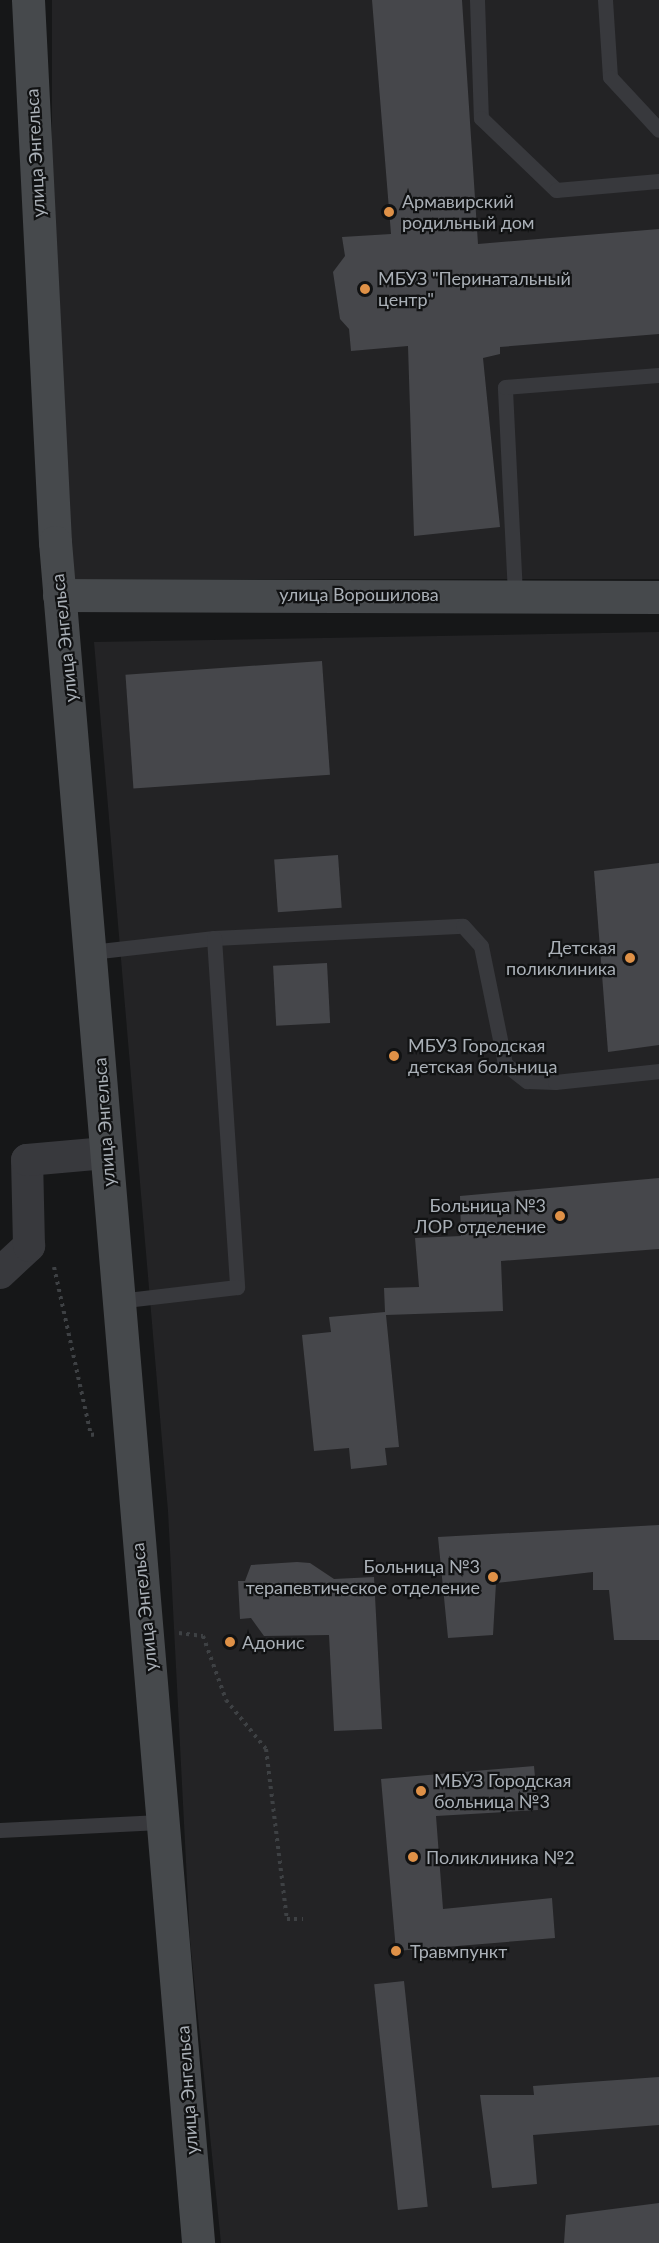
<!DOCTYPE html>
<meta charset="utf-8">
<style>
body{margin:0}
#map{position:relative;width:659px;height:2243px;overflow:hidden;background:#161718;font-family:Lato,sans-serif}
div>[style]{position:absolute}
.built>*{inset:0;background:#232325;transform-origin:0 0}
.building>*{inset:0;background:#46474b;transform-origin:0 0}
.path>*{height:4px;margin-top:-2px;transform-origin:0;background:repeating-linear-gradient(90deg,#3e4144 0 3px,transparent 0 7.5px)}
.lane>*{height:15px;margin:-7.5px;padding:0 7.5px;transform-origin:7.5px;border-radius:7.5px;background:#38393d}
.street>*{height:32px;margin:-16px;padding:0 16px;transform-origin:16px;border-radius:16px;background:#38393d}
.secondary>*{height:33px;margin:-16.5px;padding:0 16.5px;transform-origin:16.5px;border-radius:16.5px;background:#46494c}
.dots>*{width:16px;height:16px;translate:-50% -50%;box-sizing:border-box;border:3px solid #111213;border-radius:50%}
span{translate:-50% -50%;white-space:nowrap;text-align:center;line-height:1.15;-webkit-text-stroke:4.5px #111213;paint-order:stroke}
.street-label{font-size:18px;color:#aab0b7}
.poi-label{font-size:18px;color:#aab0b7}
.left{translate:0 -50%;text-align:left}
.right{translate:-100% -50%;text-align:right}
</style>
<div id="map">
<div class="built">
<div style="left:52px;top:0;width:607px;height:579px"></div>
<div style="clip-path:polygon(659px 632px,659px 2243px,221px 2243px,190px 1940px,168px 1511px,94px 642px)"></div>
</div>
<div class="building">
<div style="clip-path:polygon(372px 0,462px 0,478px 244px,659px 229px,659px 334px,500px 347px,500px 354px,483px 358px,500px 527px,414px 536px,408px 346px,351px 351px,349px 329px,340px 319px,333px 272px,345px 256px,342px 237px,391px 234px)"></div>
<div style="left:322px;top:661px;width:114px;height:197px;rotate:86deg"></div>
<div style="left:338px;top:855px;width:53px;height:64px;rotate:86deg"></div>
<div style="clip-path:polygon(659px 863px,659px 1045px,608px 1052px,594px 871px)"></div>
<div style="left:327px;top:963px;width:60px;height:54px;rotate:87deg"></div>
<div style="clip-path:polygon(659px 1178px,659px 1249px,501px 1261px,503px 1311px,386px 1315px,399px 1447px,385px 1448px,387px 1465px,351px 1469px,349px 1448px,314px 1451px,302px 1335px,331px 1332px,329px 1317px,385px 1312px,384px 1288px,419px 1287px,415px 1238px,461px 1236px,460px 1196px)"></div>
<div style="clip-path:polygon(659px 1525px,659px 1640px,614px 1640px,609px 1590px,593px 1590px,593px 1572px,496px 1583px,493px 1635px,448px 1638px,438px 1537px)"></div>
<div style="clip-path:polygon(297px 1562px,310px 1563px,334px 1579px,374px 1577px,382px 1729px,334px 1731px,329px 1635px,264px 1636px,251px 1618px,240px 1619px,238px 1581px,245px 1581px,251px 1565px)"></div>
<div style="clip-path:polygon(534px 1766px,538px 1810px,436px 1816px,443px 1909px,552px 1898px,555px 1938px,396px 1951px,381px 1779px)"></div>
<div style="left:404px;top:1981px;width:227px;height:30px;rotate:84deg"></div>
<div style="clip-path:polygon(659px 2077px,659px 2125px,533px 2135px,537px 2184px,492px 2188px,480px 2095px,534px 2095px,533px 2086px)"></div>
<div style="clip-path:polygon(659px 2203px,659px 2243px,564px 2243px,566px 2215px)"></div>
</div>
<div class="path">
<div style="left:54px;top:1267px;width:172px;rotate:77.6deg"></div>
<div style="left:91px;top:1435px;width:6px;rotate:-9deg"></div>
<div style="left:179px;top:1633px;width:24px;rotate:7deg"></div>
<div style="left:203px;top:1636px;width:68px;rotate:70.2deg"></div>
<div style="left:226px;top:1700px;width:63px;rotate:50.8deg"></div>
<div style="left:266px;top:1749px;width:171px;rotate:83deg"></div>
<div style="left:287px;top:1919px;width:16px"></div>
</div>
<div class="lane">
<div style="left:477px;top:0;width:118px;rotate:88.1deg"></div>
<div style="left:481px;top:118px;width:104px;rotate:43.8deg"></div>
<div style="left:556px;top:190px;width:103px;rotate:-5deg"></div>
<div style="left:605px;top:0;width:77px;rotate:86.3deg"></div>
<div style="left:610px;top:77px;width:72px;rotate:47.2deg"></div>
<div style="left:515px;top:594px;width:207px;rotate:-92.8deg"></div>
<div style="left:505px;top:387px;width:154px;rotate:-4.5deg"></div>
<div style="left:214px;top:938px;width:249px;rotate:-2.8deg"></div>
<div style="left:463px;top:926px;width:27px;rotate:48deg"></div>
<div style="left:481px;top:946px;width:120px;rotate:78.5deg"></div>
<div style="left:505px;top:1064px;width:28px;rotate:38deg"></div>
<div style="left:527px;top:1081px;width:28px;rotate:2deg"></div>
<div style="left:555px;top:1082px;width:105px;rotate:-6deg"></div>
<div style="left:91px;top:952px;width:124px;rotate:-6.5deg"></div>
<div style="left:214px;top:938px;width:350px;rotate:86.2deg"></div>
<div style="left:237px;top:1287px;width:121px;rotate:173.3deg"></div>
<div style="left:0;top:1830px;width:160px;rotate:-2.9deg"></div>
</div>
<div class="street">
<div style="left:0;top:1273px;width:40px;rotate:-43deg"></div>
<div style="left:29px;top:1246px;width:86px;rotate:-91.3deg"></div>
<div style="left:27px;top:1160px;width:79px;rotate:-5.1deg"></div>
</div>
<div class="secondary">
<div style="left:28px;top:0;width:543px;rotate:87.15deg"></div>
<div style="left:55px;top:542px;width:1707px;rotate:85.19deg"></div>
<div style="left:59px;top:595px;width:600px;rotate:0.19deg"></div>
</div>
<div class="dots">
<div style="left:389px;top:212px;background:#df9147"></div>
<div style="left:365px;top:289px;background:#df9147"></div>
<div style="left:630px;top:958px;background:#df9147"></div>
<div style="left:394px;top:1056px;background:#df9147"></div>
<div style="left:560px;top:1216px;background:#df9147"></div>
<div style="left:493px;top:1577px;background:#df9147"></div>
<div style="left:230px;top:1642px;background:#df9147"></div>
<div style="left:421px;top:1791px;background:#df9147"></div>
<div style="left:413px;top:1857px;background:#df9147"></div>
<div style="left:396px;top:1951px;background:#df9147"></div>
</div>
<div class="street-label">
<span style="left:35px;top:153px;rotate:-93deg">улица Энгельса</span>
<span style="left:359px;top:594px">улица Ворошилова</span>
<span style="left:64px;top:638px;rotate:-96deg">улица Энгельса</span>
<span style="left:104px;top:1122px;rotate:-94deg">улица Энгельса</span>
<span style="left:144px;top:1607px;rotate:-96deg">улица Энгельса</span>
<span style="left:187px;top:2090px;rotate:-94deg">улица Энгельса</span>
</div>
<div class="poi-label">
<span class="left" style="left:402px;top:212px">Армавирский<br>родильный дом</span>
<span class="left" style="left:378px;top:289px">МБУЗ "Перинатальный<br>центр"</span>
<span class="right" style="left:616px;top:958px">Детская<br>поликлиника</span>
<span class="left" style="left:408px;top:1056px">МБУЗ Городская<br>детская больница</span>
<span class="right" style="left:546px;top:1216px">Больница №3<br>ЛОР отделение</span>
<span class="right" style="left:480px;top:1577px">Больница №3<br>терапевтическое отделение</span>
<span class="left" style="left:242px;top:1642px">Адонис</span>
<span class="left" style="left:434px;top:1791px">МБУЗ Городская<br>больница №3</span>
<span class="left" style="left:426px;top:1857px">Поликлиника №2</span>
<span class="left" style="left:410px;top:1951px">Травмпункт</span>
</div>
</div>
